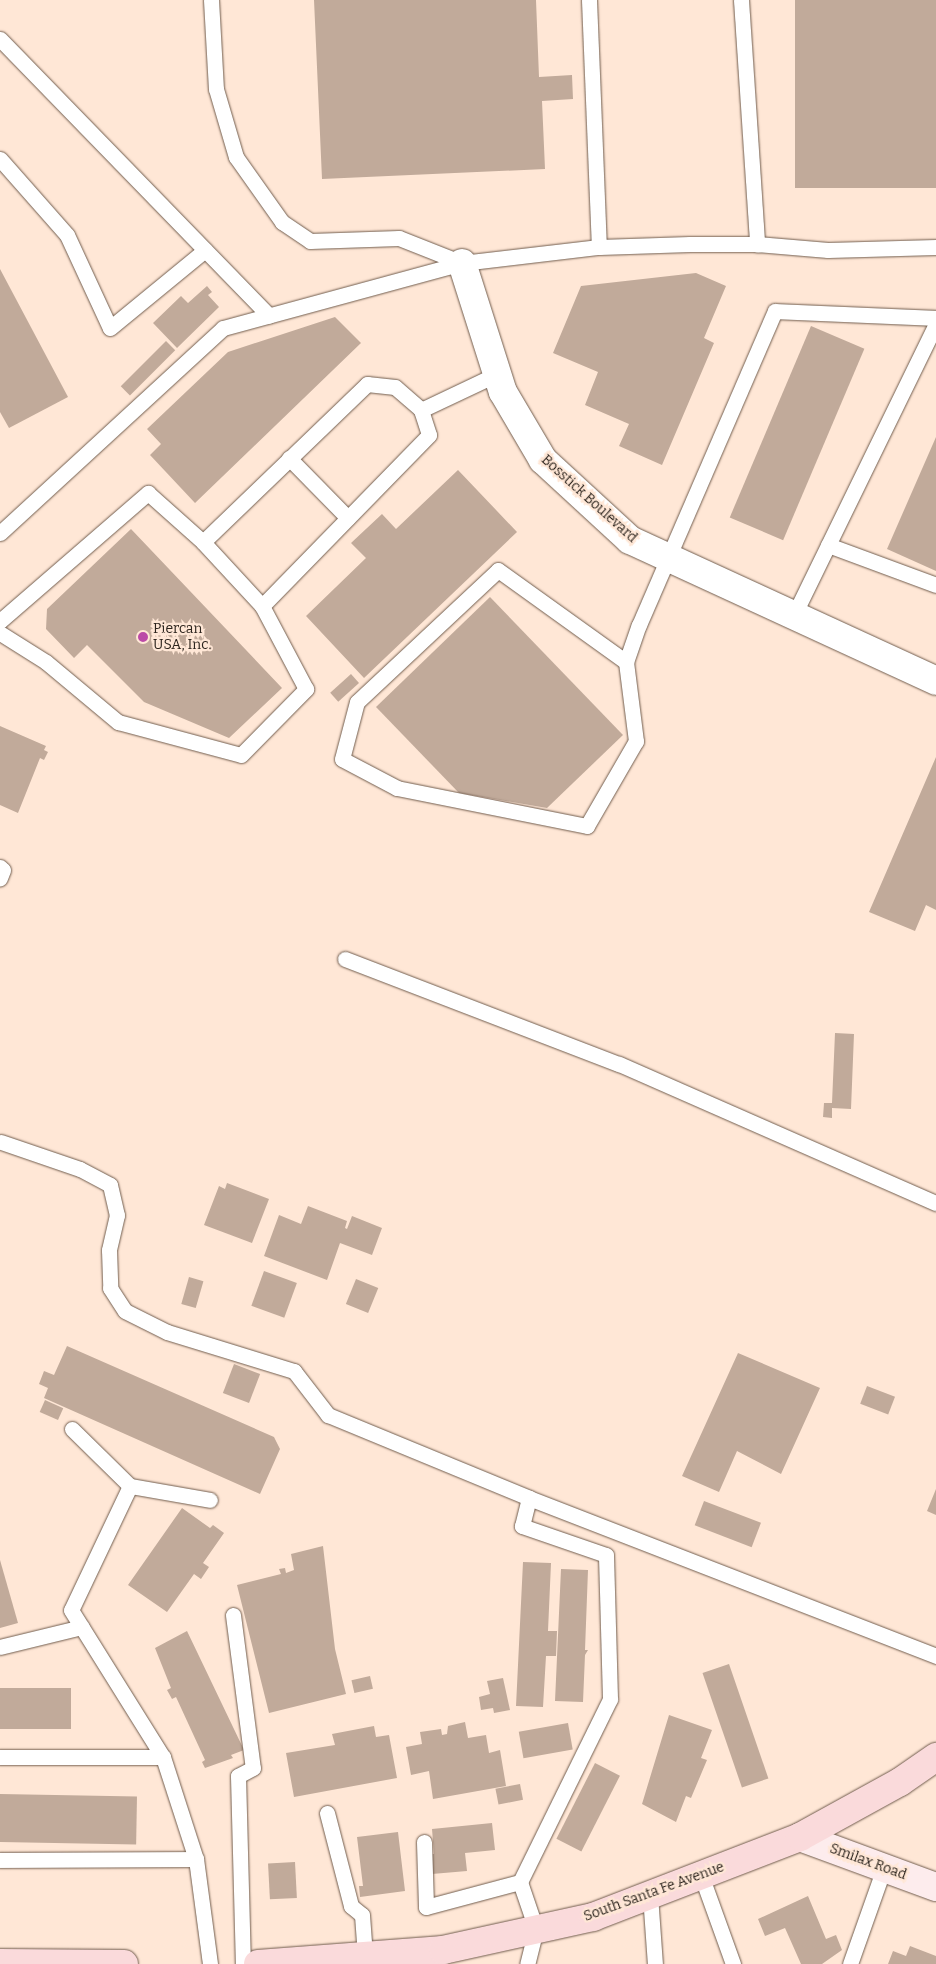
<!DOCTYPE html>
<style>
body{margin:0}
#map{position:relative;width:936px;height:1964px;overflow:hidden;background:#ffe7d6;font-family:Bitter,serif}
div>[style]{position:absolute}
.building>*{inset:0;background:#c1aa9a;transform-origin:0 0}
.roads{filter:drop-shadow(0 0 1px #715d4e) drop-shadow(0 0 1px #715d4e)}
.lane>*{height:15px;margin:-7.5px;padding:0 7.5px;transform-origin:7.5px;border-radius:7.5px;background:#fff}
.street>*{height:28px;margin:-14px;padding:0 14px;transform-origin:14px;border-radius:14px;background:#fff}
.secondary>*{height:28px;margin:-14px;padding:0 14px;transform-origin:14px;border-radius:14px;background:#fdeced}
.primary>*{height:28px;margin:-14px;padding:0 14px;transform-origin:14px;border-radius:14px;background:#fadadb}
.dots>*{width:14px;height:14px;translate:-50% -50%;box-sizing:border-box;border:2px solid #ffe7d6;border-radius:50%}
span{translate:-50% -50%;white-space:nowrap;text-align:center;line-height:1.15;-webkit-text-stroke:4.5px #ffe7d6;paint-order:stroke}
.street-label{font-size:14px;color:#2c241d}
.poi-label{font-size:14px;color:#2c241d}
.left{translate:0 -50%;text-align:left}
</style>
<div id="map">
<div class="building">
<div style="clip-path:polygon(314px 0,536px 0,539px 77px,572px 75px,573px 99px,542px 101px,545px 169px,322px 179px)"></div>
<div style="left:795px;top:0;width:141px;height:188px"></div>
<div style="clip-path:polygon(0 269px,68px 397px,9px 428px,0 412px)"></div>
<div style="clip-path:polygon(696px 273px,726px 286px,704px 338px,714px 343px,662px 465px,619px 446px,629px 424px,585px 405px,598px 372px,553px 353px,581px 286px)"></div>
<div style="clip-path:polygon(207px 286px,212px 292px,208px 295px,219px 307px,177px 348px,153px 323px,181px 296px,188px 303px)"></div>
<div style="clip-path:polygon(335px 317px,361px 343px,195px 503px,150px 455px,161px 444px,147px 429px,228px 352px)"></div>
<div style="left:811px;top:326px;width:58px;height:208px;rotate:23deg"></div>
<div style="left:166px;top:341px;width:13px;height:64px;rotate:45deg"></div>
<div style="clip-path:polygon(936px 437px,936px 571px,887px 549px)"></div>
<div style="clip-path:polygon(458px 470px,517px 532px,364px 678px,306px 616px,366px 558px,351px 543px,382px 514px,396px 529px)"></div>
<div style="clip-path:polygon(131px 529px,282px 688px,229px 738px,144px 702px,87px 645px,74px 658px,46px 629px,47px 609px)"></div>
<div style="clip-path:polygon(490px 597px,623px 735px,547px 808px,459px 793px,376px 707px)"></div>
<div style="left:351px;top:674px;width:12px;height:28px;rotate:48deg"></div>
<div style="clip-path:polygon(0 726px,46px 746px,44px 750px,48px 752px,44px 760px,40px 758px,18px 813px,0 805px)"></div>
<div style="clip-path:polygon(936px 757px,936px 910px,926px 905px,915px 931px,869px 912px)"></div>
<div style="clip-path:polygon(835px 1033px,854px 1034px,851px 1109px,832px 1108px,832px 1118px,823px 1117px,824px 1103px,832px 1103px)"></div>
<div style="clip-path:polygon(227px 1183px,269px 1199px,252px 1243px,204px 1225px,219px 1186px,225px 1189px)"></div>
<div style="clip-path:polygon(308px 1206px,347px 1221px,345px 1228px,347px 1229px,352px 1216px,382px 1228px,372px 1255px,340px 1243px,327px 1280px,264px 1256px,279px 1215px,301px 1224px)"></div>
<div style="left:264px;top:1271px;width:35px;height:37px;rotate:20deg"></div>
<div style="left:189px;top:1277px;width:15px;height:28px;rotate:16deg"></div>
<div style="left:356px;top:1279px;width:24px;height:27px;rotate:22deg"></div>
<div style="clip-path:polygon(67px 1346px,274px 1437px,280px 1449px,260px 1494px,44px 1398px,48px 1388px,39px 1384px,44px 1371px,54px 1375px)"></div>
<div style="clip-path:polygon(738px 1353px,820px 1388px,781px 1474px,737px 1451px,719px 1492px,682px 1476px)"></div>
<div style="left:234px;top:1364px;width:28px;height:31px;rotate:21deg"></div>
<div style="left:867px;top:1386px;width:30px;height:19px;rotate:21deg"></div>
<div style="left:45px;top:1400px;width:20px;height:13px;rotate:24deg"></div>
<div style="clip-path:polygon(936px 1489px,936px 1515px,927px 1511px)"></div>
<div style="left:704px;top:1501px;width:61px;height:26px;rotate:21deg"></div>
<div style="clip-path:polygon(182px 1508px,210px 1528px,213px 1525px,224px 1533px,203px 1563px,209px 1567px,201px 1579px,194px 1574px,167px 1612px,128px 1585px)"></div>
<div style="clip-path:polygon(323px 1546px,335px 1649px,346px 1694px,269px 1713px,237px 1585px,281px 1574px,279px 1569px,285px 1568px,286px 1573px,294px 1570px,291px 1554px)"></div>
<div style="clip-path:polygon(0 1560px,18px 1623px,0 1628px)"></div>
<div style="clip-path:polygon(523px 1562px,551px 1563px,548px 1631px,557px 1631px,556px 1656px,546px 1656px,543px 1707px,516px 1706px)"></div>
<div style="clip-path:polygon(561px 1569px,588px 1570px,585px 1650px,588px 1650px,585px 1655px,583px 1702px,555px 1701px)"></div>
<div style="clip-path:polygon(187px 1631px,244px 1750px,231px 1755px,233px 1758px,205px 1768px,202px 1762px,205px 1760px,176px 1697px,172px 1699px,167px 1690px,171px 1688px,155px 1648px)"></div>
<div style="left:729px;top:1664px;width:121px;height:28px;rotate:71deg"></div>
<div style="left:370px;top:1676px;width:13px;height:19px;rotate:77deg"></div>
<div style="clip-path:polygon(503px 1678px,510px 1710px,494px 1713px,493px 1708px,481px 1710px,479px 1697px,490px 1694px,487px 1681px)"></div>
<div style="left:0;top:1688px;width:71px;height:41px"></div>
<div style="clip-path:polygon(669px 1715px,712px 1730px,701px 1758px,707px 1760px,691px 1798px,686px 1796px,676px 1822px,642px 1804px)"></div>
<div style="clip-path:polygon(465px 1722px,468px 1738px,486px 1735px,489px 1753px,500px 1750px,506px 1786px,433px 1799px,429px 1771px,411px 1775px,406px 1747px,422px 1744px,420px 1732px,441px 1729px,442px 1735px,447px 1734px,448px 1726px)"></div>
<div style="left:568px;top:1723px;width:27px;height:50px;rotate:80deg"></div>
<div style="clip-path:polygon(374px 1726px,376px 1737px,389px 1735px,397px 1778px,294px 1797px,286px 1753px,335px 1745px,332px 1734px)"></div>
<div style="left:595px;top:1763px;width:28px;height:85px;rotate:27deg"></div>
<div style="left:520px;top:1784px;width:16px;height:25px;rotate:79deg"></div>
<div style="left:0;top:1794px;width:137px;height:48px;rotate:1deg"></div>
<div style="clip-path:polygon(492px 1823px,495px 1850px,465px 1853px,467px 1871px,432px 1874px,430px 1854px,434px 1854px,432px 1829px)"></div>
<div style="clip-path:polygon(398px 1832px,405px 1891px,360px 1897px,359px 1886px,363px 1886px,357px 1837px)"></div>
<div style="left:295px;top:1862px;width:36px;height:27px;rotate:87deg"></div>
<div style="clip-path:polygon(808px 1896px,826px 1939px,836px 1935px,842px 1950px,822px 1964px,801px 1964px,785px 1928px,765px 1936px,758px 1919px)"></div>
<div style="clip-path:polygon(910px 1946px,936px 1956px,936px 1964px,888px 1964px,893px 1951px,906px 1956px)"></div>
</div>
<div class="roads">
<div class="lane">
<div style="left:211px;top:0;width:89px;rotate:86.8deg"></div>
<div style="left:216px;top:89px;width:71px;rotate:73.6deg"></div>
<div style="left:236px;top:157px;width:80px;rotate:54.7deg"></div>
<div style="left:282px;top:222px;width:34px;rotate:34deg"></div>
<div style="left:310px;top:241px;width:89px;rotate:-1.9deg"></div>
<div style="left:399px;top:238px;width:68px;rotate:21.6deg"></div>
<div style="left:589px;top:0;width:247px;rotate:87.7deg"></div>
<div style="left:741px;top:0;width:245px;rotate:86.2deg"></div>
<div style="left:0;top:39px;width:386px;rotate:45.8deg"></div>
<div style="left:0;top:159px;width:101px;rotate:48.6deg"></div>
<div style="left:67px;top:235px;width:102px;rotate:65.2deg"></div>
<div style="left:110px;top:328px;width:123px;rotate:-39.4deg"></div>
<div style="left:421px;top:410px;width:26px;rotate:72deg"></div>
<div style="left:429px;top:435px;width:239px;rotate:134.3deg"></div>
<div style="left:262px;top:606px;width:87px;rotate:-132.7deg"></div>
<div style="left:203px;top:542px;width:228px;rotate:-43.9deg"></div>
<div style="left:367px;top:384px;width:28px;rotate:6deg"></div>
<div style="left:395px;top:387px;width:35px;rotate:41deg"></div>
<div style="left:421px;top:410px;width:84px;rotate:-25.3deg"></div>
<div style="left:289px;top:458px;width:84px;rotate:45.5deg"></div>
<div style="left:0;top:533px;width:303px;rotate:-42.6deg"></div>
<div style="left:223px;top:328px;width:248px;rotate:-15.2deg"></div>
<div style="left:462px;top:263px;width:138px;rotate:-6.7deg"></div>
<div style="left:599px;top:247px;width:91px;rotate:-1.9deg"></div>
<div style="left:690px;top:244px;width:67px"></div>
<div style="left:757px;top:244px;width:71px;rotate:4.8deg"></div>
<div style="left:828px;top:250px;width:108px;rotate:-1.6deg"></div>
<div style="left:828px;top:545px;width:115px;rotate:20.3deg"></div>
<div style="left:793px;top:617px;width:326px;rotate:-64deg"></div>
<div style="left:0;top:621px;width:196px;rotate:-40.9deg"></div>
<div style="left:148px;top:493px;width:74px;rotate:41.7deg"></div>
<div style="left:0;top:633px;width:54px;rotate:32.2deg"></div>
<div style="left:46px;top:662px;width:94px;rotate:39.8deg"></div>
<div style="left:118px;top:722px;width:127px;rotate:15deg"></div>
<div style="left:241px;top:755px;width:93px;rotate:-45.4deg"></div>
<div style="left:306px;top:689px;width:94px;rotate:-117.9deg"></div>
<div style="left:626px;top:662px;width:80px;rotate:82.8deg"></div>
<div style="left:636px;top:741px;width:98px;rotate:120deg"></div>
<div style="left:587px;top:826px;width:194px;rotate:-168.7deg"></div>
<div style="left:397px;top:788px;width:62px;rotate:-152.2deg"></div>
<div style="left:342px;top:759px;width:59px;rotate:-75.3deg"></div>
<div style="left:357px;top:702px;width:193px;rotate:-43.1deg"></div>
<div style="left:498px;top:570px;width:158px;rotate:35.7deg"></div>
<div style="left:626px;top:662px;width:39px;rotate:-71deg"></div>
<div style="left:639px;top:625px;width:342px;rotate:-66.6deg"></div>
<div style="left:775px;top:311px;width:161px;rotate:2.5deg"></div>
<div style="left:0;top:867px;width:4px;rotate:45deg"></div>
<div style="left:3px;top:870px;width:9px;rotate:111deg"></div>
<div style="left:345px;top:959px;width:293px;rotate:21deg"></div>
<div style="left:619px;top:1064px;width:346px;rotate:23.7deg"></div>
<div style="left:1px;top:1142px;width:83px;rotate:18.9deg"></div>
<div style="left:80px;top:1169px;width:34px;rotate:28deg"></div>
<div style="left:110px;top:1185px;width:31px;rotate:77deg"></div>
<div style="left:117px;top:1215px;width:36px;rotate:103deg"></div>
<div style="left:109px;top:1250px;width:38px;rotate:88deg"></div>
<div style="left:110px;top:1288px;width:27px;rotate:57deg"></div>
<div style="left:125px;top:1311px;width:47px;rotate:26.6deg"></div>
<div style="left:167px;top:1332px;width:133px;rotate:17.1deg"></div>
<div style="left:294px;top:1371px;width:56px;rotate:52.3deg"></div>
<div style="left:328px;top:1415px;width:217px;rotate:22.4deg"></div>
<div style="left:72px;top:1429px;width:81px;rotate:44.5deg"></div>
<div style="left:130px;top:1486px;width:137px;rotate:115.4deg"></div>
<div style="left:71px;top:1610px;width:173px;rotate:58deg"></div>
<div style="left:163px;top:1757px;width:107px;rotate:72.1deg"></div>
<div style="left:130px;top:1486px;width:81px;rotate:9.9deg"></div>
<div style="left:233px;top:1615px;width:154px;rotate:82.6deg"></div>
<div style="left:253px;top:1768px;width:17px;rotate:152deg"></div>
<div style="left:238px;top:1776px;width:188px;rotate:88.5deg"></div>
<div style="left:0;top:1647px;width:84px;rotate:-13.7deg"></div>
<div style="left:0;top:1757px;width:163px"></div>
<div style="left:327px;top:1813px;width:96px;rotate:75.5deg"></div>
<div style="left:351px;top:1906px;width:14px;rotate:39deg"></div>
<div style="left:362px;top:1915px;width:41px;rotate:85.8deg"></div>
<div style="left:424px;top:1842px;width:65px;rotate:88.2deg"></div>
<div style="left:426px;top:1907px;width:97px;rotate:-14.9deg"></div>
<div style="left:520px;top:1882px;width:50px;rotate:71.2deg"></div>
<div style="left:536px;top:1929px;width:36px;rotate:104deg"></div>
<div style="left:0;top:1860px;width:196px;rotate:-0.3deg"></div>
<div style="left:196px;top:1859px;width:106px;rotate:82.4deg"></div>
<div style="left:701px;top:1875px;width:95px;rotate:70.2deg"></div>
<div style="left:520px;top:1882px;width:204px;rotate:-63.8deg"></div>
<div style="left:610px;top:1699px;width:144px;rotate:-91.6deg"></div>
<div style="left:606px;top:1555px;width:89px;rotate:-161deg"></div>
<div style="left:522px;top:1526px;width:29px;rotate:-76deg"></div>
<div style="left:529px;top:1498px;width:437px;rotate:21.2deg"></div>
<div style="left:650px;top:1895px;width:69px;rotate:85.9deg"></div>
<div style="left:850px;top:1964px;width:102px;rotate:-70.5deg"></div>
</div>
<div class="street">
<div style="left:462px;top:263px;width:135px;rotate:72.4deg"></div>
<div style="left:503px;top:392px;width:79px;rotate:59.5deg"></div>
<div style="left:543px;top:460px;width:118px;rotate:42.6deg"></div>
<div style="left:630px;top:540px;width:337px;rotate:24.7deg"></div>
</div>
<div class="secondary">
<div style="left:800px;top:1837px;width:145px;rotate:20.2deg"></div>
</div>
<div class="primary">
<div style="left:0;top:1963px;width:124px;rotate:0.5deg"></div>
<div style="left:258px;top:1964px;width:186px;rotate:-4.3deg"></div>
<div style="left:443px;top:1950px;width:154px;rotate:-12.4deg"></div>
<div style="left:593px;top:1917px;width:222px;rotate:-21.1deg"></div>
<div style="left:800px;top:1837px;width:114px;rotate:-28.8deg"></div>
<div style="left:900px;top:1782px;width:44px;rotate:-34.8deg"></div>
</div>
</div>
<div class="dots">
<div style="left:143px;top:637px;background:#bb4aa7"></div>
</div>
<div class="street-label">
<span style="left:589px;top:499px;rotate:42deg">Bosstick Boulevard</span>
<span style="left:868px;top:1862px;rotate:20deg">Smilax Road</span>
<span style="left:654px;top:1892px;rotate:-20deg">South Santa Fe Avenue</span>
</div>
<div class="poi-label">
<span class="left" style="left:153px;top:637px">Piercan<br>USA, Inc.</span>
</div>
</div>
